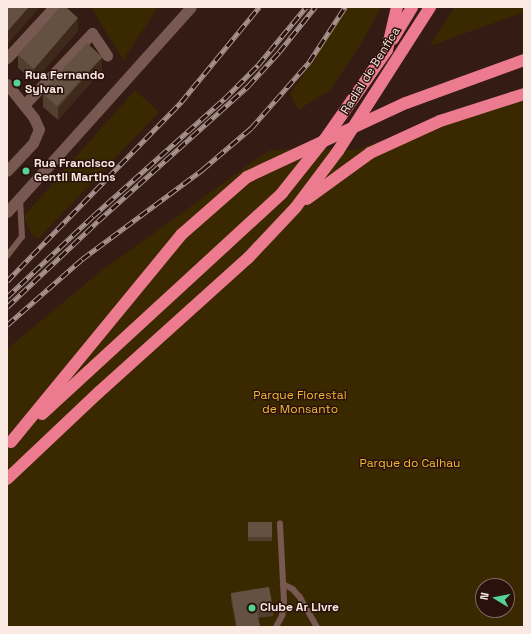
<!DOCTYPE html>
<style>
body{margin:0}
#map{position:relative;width:531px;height:634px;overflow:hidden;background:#341b14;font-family:"Space Grotesk",sans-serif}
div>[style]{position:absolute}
.green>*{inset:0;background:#3a2900}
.lane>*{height:5.5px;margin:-2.75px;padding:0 2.75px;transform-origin:2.75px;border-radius:2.75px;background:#775951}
.street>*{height:11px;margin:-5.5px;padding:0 5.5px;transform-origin:5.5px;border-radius:5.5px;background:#775951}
.highway>*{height:12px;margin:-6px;padding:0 6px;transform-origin:6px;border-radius:6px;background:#ed7b8f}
.rail>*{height:4.5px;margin-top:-2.25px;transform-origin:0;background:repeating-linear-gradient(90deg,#2a110b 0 9px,#a8938d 0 18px);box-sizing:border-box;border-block:1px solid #a8938d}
.wall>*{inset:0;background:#543f2e;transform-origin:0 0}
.shaded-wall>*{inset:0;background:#3f291b}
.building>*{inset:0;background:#655141;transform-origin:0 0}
.dots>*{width:11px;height:11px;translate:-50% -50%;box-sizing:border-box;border:2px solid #2a110b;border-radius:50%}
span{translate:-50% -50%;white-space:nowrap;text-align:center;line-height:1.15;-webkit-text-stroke:3px #2a110b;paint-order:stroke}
.street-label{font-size:12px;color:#fae8e3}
.poi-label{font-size:12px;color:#fae8e3;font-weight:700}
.left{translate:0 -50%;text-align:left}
.park-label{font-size:12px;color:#efb932}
.frame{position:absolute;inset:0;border:8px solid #fae8e3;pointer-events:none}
.north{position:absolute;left:475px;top:578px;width:40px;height:40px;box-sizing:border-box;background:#2a110b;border:1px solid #7d6761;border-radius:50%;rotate:280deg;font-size:11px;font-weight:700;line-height:16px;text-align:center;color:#fae8e3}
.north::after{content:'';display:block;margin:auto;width:14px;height:18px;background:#53d396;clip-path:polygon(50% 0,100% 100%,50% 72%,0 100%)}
</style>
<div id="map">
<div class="green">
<div style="clip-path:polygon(91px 7px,158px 7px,123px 60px)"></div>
<div style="clip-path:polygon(345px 7px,381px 7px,361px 44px,330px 90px,298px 110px,290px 94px,317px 55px)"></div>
<div style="clip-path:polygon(454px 7px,524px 7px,524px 12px,430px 46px)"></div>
<div style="clip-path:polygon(135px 90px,159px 112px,38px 239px,31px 234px,24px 216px)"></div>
<div style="clip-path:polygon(evenodd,524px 92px,524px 627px,7px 627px,7px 349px,101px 271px,268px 151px,307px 147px,355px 150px,524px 92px,483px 586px,507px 586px,507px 610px,483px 610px,483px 586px)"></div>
</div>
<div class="lane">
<div style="left:7px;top:256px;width:24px;rotate:-52deg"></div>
<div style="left:22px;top:237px;width:39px;rotate:-93deg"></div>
<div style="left:283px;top:584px;width:11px;rotate:27deg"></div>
<div style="left:293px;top:589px;width:11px;rotate:49deg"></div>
<div style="left:300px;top:597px;width:34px;rotate:60deg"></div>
<div style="left:276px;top:627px;width:13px;rotate:-61deg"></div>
<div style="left:282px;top:616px;width:15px;rotate:-82deg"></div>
<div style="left:284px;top:601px;width:77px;rotate:-93deg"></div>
</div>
<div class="street">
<div style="left:7px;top:58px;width:69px;rotate:-47.3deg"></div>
<div style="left:7px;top:84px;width:43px;rotate:51.5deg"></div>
<div style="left:34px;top:118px;width:12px;rotate:66deg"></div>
<div style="left:39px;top:129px;width:15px;rotate:113deg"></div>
<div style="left:33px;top:143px;width:38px;rotate:133deg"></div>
<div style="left:24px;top:105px;width:99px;rotate:-46.6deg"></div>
<div style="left:92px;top:33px;width:27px;rotate:56deg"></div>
<div style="left:7px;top:212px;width:275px;rotate:-48.1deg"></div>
</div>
<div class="highway">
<div style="left:393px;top:39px;width:37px;rotate:-59deg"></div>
<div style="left:307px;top:199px;width:78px;rotate:-36.1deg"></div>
<div style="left:370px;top:153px;width:77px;rotate:-24.6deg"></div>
<div style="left:440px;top:121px;width:88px;rotate:-17.8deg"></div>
<div style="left:42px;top:414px;width:326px;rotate:-42.6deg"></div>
<div style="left:282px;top:193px;width:69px;rotate:-51.5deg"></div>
<div style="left:325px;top:139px;width:108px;rotate:-55.1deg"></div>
<div style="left:387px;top:50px;width:44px;rotate:-76.9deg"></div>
<div style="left:11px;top:442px;width:269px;rotate:-50.6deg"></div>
<div style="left:182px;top:234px;width:86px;rotate:-41.2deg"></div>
<div style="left:247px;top:177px;width:175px;rotate:-25deg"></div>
<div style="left:406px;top:103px;width:126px;rotate:-20deg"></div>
<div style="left:7px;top:479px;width:125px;rotate:-43.4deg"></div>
<div style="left:98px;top:393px;width:202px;rotate:-42deg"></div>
<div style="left:248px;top:258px;width:70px;rotate:-46.7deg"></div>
<div style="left:296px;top:207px;width:70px;rotate:-53.1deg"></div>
<div style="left:338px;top:151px;width:171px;rotate:-57.4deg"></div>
</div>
<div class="rail">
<div style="left:7px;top:281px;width:250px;rotate:-45.8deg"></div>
<div style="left:181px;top:102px;width:123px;rotate:-50.6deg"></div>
<div style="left:7px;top:297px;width:118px;rotate:-43.3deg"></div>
<div style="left:93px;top:216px;width:176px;rotate:-41.8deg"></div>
<div style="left:224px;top:99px;width:48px;rotate:-45deg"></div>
<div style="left:258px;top:65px;width:75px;rotate:-50.4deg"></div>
<div style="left:7px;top:307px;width:125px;rotate:-43.4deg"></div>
<div style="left:98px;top:221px;width:202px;rotate:-42deg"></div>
<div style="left:248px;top:86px;width:46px;rotate:-47.6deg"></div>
<div style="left:279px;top:52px;width:58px;rotate:-51.3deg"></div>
<div style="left:7px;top:325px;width:100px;rotate:-41.3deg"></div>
<div style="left:82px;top:259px;width:151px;rotate:-36.6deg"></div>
<div style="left:203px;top:169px;width:63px;rotate:-40.5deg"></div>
<div style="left:251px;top:128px;width:88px;rotate:-48.7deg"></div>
<div style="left:309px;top:62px;width:66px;rotate:-56.8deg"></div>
</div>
<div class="wall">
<div style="clip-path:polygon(78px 31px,34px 81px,18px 68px,18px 55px)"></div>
<div style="clip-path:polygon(102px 70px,58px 120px,43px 107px,43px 94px)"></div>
<div style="left:272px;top:522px;width:19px;height:24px;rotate:90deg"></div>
<div style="clip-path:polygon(231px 593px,273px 608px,273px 616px,258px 618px,260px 627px,236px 627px,231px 600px)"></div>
</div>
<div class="shaded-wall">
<div style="clip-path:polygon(29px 7px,40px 7px,7px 45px,7px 32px)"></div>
<div style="clip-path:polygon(78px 18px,78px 31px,34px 81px,34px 69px)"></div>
<div style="clip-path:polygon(102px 57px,102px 70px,58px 120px,58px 108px)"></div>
<div style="clip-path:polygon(8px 108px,8px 121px,7px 122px,7px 109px)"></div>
</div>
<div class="building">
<div style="clip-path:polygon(7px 7px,29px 7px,7px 32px)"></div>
<div style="clip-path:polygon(60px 7px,66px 7px,78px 18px,34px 69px,18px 55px)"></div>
<div style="left:87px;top:43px;width:21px;height:67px;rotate:43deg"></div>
<div style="left:272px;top:522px;width:15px;height:24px;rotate:90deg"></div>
<div style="clip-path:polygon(269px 587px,273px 608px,257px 611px,260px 627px,237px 627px,231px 593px)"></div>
</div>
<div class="dots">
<div style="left:17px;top:83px;background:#53d396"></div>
<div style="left:26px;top:171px;background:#53d396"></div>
<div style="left:252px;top:608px;background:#53d396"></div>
</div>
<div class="street-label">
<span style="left:371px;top:71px;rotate:-58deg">Radial de Benfica</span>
</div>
<div class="poi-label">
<span class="left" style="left:25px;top:83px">Rua Fernando<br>Sylvan</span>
<span class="left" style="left:34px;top:171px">Rua Francisco<br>Gentil Martins</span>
<span class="left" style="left:260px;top:608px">Clube Ar Livre</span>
</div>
<div class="park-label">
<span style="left:300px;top:403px">Parque Florestal<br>de Monsanto</span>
<span style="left:410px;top:464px">Parque do Calhau</span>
</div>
<div class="frame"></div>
<div class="north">N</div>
</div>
